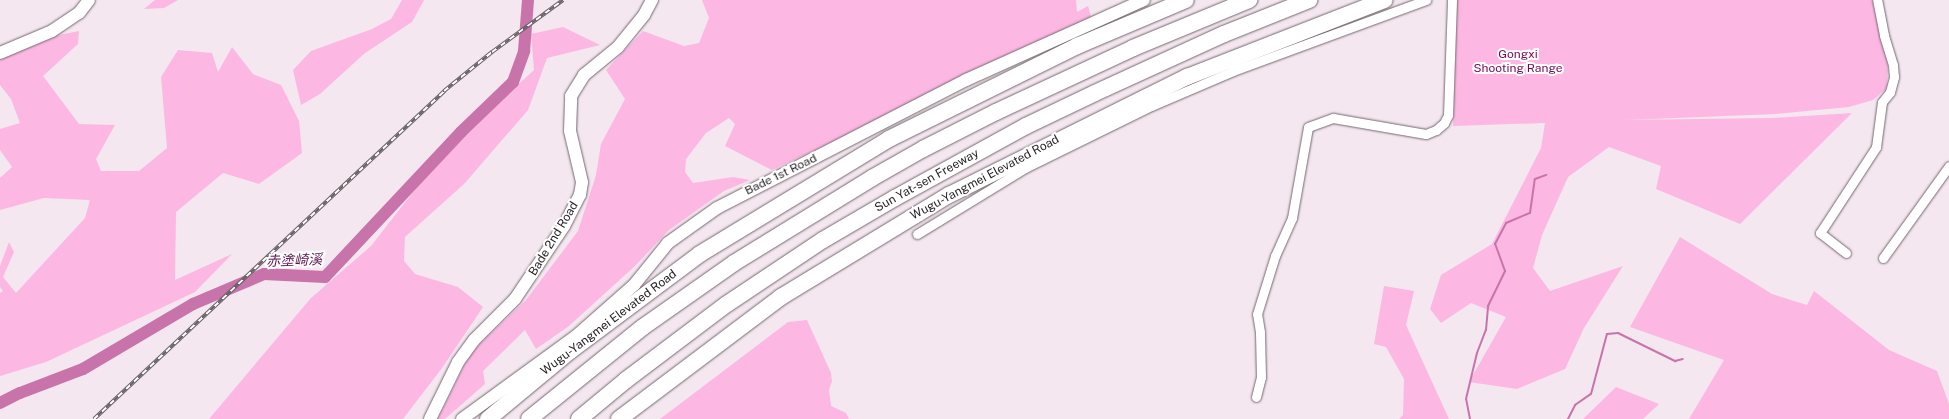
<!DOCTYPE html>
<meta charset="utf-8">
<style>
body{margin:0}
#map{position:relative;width:1949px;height:419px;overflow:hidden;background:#f4e7ef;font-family:"Public Sans","Noto Sans TC",sans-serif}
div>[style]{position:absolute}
.green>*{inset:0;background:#fdb7e3}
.stream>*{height:2px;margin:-1px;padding:0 1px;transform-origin:1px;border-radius:1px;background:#c973ab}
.river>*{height:12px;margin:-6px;padding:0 6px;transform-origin:6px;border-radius:6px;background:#c973ab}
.roads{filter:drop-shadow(0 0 1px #73676e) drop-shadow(0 0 1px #73676e)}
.street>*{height:9px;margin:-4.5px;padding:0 4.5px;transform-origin:4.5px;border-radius:4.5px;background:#fff}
.secondary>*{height:12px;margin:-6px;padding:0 6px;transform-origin:6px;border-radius:6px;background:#fff}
.highway>*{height:16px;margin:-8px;padding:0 8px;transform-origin:8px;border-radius:8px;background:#fff}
.rail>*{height:4px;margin-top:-2px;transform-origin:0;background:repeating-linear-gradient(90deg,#fff 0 5.5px,#686165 0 11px);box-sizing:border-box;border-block:1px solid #686165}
span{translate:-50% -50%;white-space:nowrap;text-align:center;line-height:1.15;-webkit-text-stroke:4px #fff;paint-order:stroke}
.park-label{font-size:12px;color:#75095b}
.street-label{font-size:12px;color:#282326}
.water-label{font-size:14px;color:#5f114a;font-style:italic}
</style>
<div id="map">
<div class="green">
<div style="clip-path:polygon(155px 0,178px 0,164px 8px,144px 9px)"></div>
<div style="clip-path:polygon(402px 0,424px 0,412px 22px,365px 53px,320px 94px,301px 105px,293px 70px,311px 51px,372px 29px,391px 19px)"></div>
<div style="clip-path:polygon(702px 0,1076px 0,1077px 12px,1088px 6px,1092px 20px,772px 170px,725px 146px,735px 124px,729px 118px,706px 133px,686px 159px,685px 172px,693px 183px,733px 177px,750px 180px,724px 191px,669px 230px,636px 265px,569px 326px,536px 349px,525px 330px,483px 371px,485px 384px,445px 419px,438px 419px,470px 353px,526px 300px,578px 231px,596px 175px,601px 144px,625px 99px,606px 70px,643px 31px,684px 46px,699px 43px,709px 18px)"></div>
<div style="clip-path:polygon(1457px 0,1873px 0,1888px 62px,1887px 88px,1873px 100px,1849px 107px,1776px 114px,1625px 120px,1773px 118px,1852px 113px,1740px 224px,1656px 189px,1661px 166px,1609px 147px,1568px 177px,1542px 235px,1533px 268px,1550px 291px,1623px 266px,1584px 328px,1565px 369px,1517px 389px,1469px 382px,1506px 317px,1471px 303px,1441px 323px,1430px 309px,1441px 275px,1492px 244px,1541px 148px,1545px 123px,1453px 126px)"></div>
<div style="clip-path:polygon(563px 27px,600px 45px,547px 58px,528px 110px,465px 183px,405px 237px,404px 261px,415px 274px,458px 287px,483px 307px,442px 368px,403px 419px,209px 419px,311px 298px,371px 246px,446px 150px,534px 70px,531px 34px)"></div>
<div style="clip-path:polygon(79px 31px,78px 44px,43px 76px,79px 124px,115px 125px,96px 159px,101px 171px,139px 171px,167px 148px,161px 77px,178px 50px,212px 53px,218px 72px,232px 47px,253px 74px,281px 85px,299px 121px,302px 153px,259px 184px,223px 173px,176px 212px,175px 280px,232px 254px,195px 292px,46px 362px,0 376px,0 293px,3px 291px,0 287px,0 266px,9px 242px,14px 252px,3px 277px,16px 293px,85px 218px,90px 200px,44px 198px,0 210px,0 178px,12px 167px,0 150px,0 129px,20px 123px,11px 99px,0 85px,0 59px,49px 37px)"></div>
<div style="clip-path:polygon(1680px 237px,1772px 294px,1807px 305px,1814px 291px,1889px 350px,1937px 371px,1949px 404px,1949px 419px,1689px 419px,1724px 360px,1630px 327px)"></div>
<div style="clip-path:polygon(1384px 286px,1414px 291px,1406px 325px,1449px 419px,1399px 419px,1403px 415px,1404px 379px,1386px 347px,1374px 344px)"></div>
<div style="clip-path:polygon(807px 320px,831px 373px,832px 381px,829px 390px,831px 406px,846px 413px,849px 419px,660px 419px,788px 322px)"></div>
<div style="clip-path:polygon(1616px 387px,1659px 404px,1643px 419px,1583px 419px)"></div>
</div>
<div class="stream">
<div style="left:1470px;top:419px;width:20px;rotate:-101deg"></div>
<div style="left:1466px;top:399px;width:47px;rotate:-76.6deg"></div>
<div style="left:1477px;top:353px;width:25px;rotate:-69deg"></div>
<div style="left:1486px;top:330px;width:24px;rotate:-85deg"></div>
<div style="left:1488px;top:306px;width:39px;rotate:-64deg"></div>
<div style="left:1505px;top:271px;width:29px;rotate:-110deg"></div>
<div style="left:1495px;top:244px;width:24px;rotate:-62deg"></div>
<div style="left:1506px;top:223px;width:26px;rotate:-23deg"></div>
<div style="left:1530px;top:213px;width:34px;rotate:-82deg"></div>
<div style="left:1535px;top:179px;width:12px;rotate:-20deg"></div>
<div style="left:1568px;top:419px;width:16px;rotate:-63deg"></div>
<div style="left:1575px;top:405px;width:19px;rotate:-35deg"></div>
<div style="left:1591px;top:394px;width:62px;rotate:-75.1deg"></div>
<div style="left:1607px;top:334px;width:11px;rotate:-5deg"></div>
<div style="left:1618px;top:333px;width:64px;rotate:26.2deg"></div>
<div style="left:1675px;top:361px;width:8px;rotate:-14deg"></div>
</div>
<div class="river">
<div style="left:0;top:403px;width:22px;rotate:-27deg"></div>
<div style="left:20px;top:393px;width:67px;rotate:-20.9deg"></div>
<div style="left:83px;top:369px;width:128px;rotate:-30.6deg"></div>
<div style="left:193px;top:304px;width:77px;rotate:-22.9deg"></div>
<div style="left:264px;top:274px;width:61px;rotate:2.8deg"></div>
<div style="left:325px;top:277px;width:199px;rotate:-46.8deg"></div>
<div style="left:461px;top:132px;width:72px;rotate:-43.9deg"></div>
<div style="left:513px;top:82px;width:33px;rotate:-70deg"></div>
<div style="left:524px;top:51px;width:51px;rotate:-85.5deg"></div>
</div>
<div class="roads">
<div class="street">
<div style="left:917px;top:234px;width:127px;rotate:-31.4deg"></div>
<div style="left:1025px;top:168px;width:140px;rotate:-26.2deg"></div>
<div style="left:1151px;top:106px;width:89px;rotate:-23.1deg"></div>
<div style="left:1233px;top:71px;width:206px;rotate:-20.2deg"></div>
<div style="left:1846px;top:253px;width:33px;rotate:-142deg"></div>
<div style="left:1820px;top:233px;width:103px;rotate:-56.9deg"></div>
<div style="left:1876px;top:147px;width:45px;rotate:-82.4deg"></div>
<div style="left:1882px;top:102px;width:13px;rotate:-51deg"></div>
<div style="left:1890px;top:92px;width:16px;rotate:-75deg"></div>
<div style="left:1894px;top:77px;width:12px;rotate:-95deg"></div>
<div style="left:1893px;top:65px;width:31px;rotate:-107deg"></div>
<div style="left:1884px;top:35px;width:36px;rotate:-101deg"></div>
<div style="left:1883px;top:258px;width:113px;rotate:-54.3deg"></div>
<div style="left:1256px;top:397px;width:21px;rotate:-76deg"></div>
<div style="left:1261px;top:377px;width:45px;rotate:-91.3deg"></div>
<div style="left:1260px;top:332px;width:18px;rotate:-99deg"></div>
<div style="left:1257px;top:314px;width:61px;rotate:-72.8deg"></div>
<div style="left:1275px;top:256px;width:42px;rotate:-65.9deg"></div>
<div style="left:1292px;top:218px;width:92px;rotate:-80deg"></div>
<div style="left:1308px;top:127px;width:27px;rotate:-20deg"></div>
<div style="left:1333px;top:118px;width:94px;rotate:9.8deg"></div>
<div style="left:1426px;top:134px;width:11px;rotate:-22deg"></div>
<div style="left:1436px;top:130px;width:11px;rotate:-41deg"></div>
<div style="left:1444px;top:123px;width:9px;rotate:-63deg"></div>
<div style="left:1448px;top:115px;width:115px;rotate:-88deg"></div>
</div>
<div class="secondary">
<div style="left:0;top:53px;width:56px;rotate:-22.9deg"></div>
<div style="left:52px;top:31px;width:32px;rotate:-34deg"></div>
<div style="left:79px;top:13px;width:16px;rotate:-52deg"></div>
<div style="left:430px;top:419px;width:64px;rotate:-63.8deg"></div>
<div style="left:458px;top:362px;width:27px;rotate:-54deg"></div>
<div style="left:474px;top:340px;width:58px;rotate:-45deg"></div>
<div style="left:515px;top:299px;width:88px;rotate:-56.1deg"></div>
<div style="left:564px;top:226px;width:35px;rotate:-63deg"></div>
<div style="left:580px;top:195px;width:13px;rotate:-81deg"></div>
<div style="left:582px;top:182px;width:52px;rotate:-103.2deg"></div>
<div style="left:570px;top:131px;width:35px;rotate:-88deg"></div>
<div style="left:571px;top:96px;width:25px;rotate:-58deg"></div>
<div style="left:584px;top:75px;width:44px;rotate:-39.5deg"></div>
<div style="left:618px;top:47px;width:41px;rotate:-50.9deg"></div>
<div style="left:644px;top:15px;width:17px;rotate:-62deg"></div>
<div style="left:462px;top:419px;width:140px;rotate:-36deg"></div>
<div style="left:575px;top:337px;width:79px;rotate:-41.4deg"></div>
<div style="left:634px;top:285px;width:54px;rotate:-51deg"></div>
<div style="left:668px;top:243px;width:60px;rotate:-35.5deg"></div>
<div style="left:717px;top:208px;width:280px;rotate:-27.2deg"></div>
<div style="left:966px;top:80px;width:195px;rotate:-24.2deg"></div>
</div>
<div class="highway">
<div style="left:488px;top:419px;width:107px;rotate:-39.7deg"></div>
<div style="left:570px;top:351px;width:162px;rotate:-36.7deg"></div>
<div style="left:700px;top:254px;width:221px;rotate:-31.3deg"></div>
<div style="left:889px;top:139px;width:210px;rotate:-26.3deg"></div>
<div style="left:1077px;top:46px;width:118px;rotate:-22.9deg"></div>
<div style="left:529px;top:419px;width:146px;rotate:-38.9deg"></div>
<div style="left:643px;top:327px;width:111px;rotate:-35.1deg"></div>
<div style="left:734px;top:263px;width:162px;rotate:-31.6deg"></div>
<div style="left:872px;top:178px;width:59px;rotate:-29.6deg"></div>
<div style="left:923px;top:149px;width:82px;rotate:-26.9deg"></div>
<div style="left:996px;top:112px;width:151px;rotate:-25deg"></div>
<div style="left:1133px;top:48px;width:126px;rotate:-22.5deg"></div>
<div style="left:579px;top:419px;width:61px;rotate:-39.7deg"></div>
<div style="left:626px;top:380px;width:126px;rotate:-37deg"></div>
<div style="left:727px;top:304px;width:115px;rotate:-33.7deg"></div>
<div style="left:823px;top:240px;width:83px;rotate:-30.3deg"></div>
<div style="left:895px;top:198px;width:149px;rotate:-28.8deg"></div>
<div style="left:1026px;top:126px;width:76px;rotate:-25.6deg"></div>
<div style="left:1095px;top:93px;width:142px;rotate:-24.6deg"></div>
<div style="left:1224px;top:34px;width:92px;rotate:-21.8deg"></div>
<div style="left:619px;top:419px;width:203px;rotate:-37deg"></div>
<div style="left:781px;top:297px;width:197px;rotate:-31.3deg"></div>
<div style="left:949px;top:195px;width:266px;rotate:-26.4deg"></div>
<div style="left:1187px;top:77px;width:212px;rotate:-21.3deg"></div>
</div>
</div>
<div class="rail">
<div style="left:94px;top:419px;width:480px;rotate:-43.1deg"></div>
<div style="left:444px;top:91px;width:62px;rotate:-39.1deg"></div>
<div style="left:492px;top:52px;width:88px;rotate:-36.2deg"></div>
</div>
<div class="park-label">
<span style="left:1518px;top:62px">Gongxi<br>Shooting Range</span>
</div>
<div class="street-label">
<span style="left:781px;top:175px;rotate:-26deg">Bade 1st Road</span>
<span style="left:985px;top:178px;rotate:-28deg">Wugu-Yangmei Elevated Road</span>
<span style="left:927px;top:181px;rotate:-29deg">Sun Yat-sen Freeway</span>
<span style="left:554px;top:239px;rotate:-59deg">Bade 2nd Road</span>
<span style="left:609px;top:323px;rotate:-37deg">Wugu-Yangmei Elevated Road</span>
</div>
<div class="water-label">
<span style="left:294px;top:260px;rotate:-2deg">赤塗崎溪</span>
</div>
</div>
